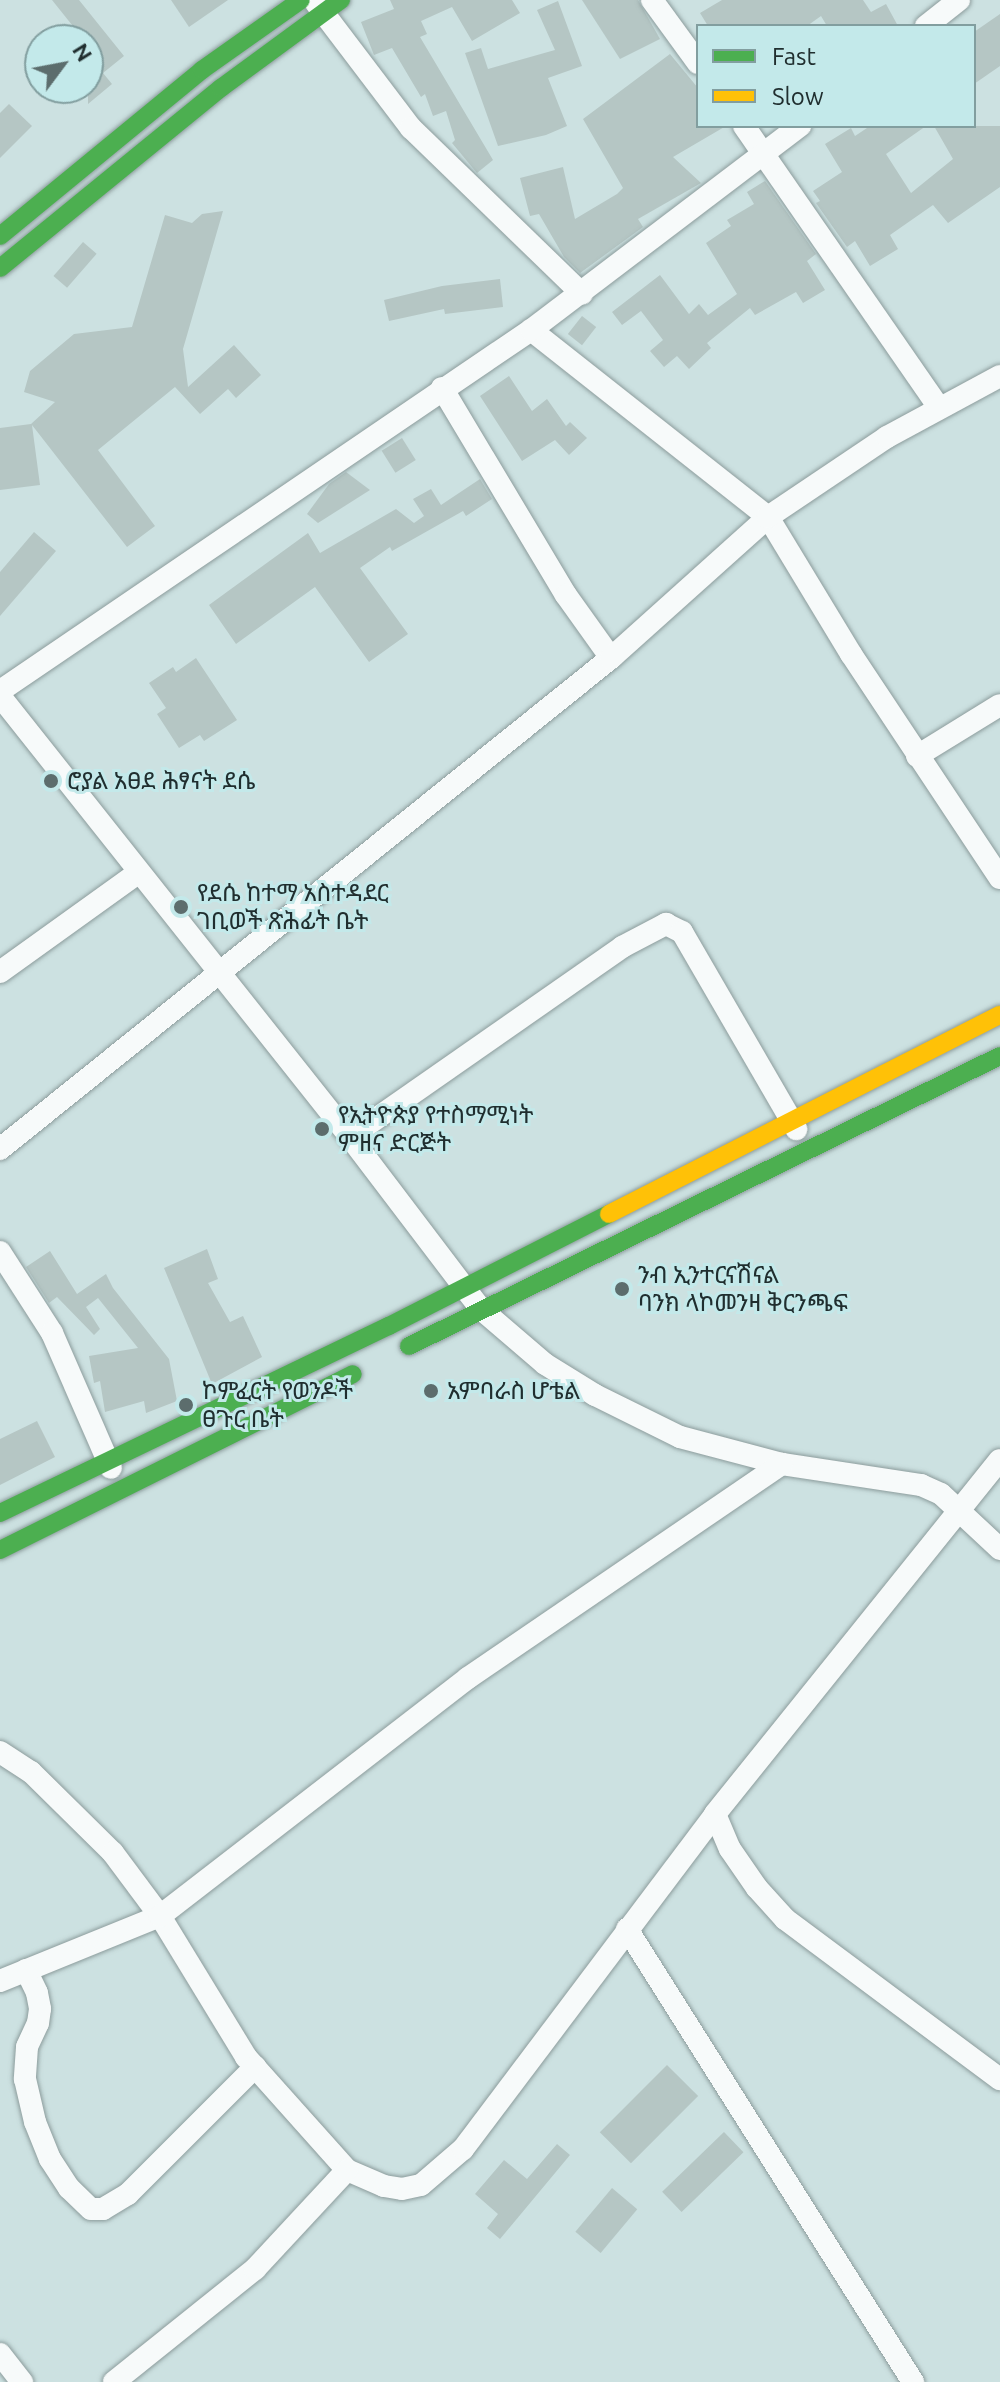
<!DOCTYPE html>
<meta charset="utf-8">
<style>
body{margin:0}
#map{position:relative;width:1000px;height:2382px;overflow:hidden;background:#cce1e1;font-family:Ubuntu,"Noto Sans Ethiopic",sans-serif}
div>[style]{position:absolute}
.building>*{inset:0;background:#b5c6c4;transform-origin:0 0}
.roads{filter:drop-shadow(0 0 2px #8c9c9c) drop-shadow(0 0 2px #8c9c9c)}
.street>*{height:22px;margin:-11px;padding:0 11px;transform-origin:11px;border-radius:11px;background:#f7fafa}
.fast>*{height:18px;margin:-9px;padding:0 9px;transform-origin:9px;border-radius:9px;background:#4caf50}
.slow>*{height:18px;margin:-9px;padding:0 9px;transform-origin:9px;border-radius:9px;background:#ffc107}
.dots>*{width:22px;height:22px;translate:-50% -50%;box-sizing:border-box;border:4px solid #c3e9ea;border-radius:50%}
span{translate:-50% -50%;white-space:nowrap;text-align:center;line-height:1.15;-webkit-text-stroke:6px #c3e9ea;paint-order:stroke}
.poi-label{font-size:24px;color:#202e2f}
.left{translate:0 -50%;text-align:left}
.legend{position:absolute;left:696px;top:24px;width:280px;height:104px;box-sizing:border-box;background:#c3e9ea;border:2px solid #829e9f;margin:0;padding:10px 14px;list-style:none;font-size:24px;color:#202e2f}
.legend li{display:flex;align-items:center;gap:16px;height:40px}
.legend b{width:40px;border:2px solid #829e9f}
.north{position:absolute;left:24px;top:24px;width:80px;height:80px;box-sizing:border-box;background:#c3e9ea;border:2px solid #829e9f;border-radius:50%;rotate:58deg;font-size:22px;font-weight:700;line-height:32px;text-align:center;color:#202e2f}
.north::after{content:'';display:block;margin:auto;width:28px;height:36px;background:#5c6d6d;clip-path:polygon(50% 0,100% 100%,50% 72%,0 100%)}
</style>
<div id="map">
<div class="building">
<div style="clip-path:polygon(52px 0,79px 0,124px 56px,103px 73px,112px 84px,88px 104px,88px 40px,84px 40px)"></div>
<div style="clip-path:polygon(171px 0,228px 0,189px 27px)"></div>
<div style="clip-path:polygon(390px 0,512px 0,520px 13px,472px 41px,452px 7px,421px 21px,427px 34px,420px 37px,493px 160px,477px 173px,452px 143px,455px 140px,446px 111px,433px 116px,425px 94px,421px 97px,392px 48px,374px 55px,361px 22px,394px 9px)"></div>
<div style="clip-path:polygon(582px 0,638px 0,660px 39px,620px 59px)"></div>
<div style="clip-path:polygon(722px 0,863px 0,871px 12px,886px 4px,898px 26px,827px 26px,821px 16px,807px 26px,708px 26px,700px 13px)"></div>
<div style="clip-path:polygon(558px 1px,582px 66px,548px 78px,567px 126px,546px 135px,498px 146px,465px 53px,481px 48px,488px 69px,555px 50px,537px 10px)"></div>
<div style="clip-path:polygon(1000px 14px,1000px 66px,974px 84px,974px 32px)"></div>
<div style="clip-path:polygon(670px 54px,698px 88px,698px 126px,726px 126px,673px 157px,701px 183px,638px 219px,643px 227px,580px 273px,564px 257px,539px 214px,530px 216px,520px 178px,563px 167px,575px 219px,617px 194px,623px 188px,583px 119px)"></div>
<div style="clip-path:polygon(9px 104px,32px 126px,0 158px,0 113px)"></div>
<div style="clip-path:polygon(870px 126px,926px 126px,886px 154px,911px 193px,953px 159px,934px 126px,1000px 126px,1000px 187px,948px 223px,933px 205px,890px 235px,898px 249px,870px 266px,855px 241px,847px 247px,816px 203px,820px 201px,813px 191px,842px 172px,825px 144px,851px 128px,855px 136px)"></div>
<div style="clip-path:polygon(765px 181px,816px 254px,807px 261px,825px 290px,803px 303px,796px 292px,755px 315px,750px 308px,707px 343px,711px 348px,689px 369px,677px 356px,664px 367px,650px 351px,663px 340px,641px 311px,622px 325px,612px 312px,660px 275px,689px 314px,699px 304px,708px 315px,737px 294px,706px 243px,731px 226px,727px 220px,754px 204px,747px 192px)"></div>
<div style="clip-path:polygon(223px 211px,183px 349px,188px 387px,234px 345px,261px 375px,236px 398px,228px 389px,200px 414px,175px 387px,98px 450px,155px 526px,127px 547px,32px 425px,40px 485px,0 490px,0 428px,31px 424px,55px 402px,24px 392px,30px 371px,74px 334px,132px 327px,165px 215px,192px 223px,202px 214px)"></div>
<div style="left:83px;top:242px;width:18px;height:45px;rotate:41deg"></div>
<div style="clip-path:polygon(500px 279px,503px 307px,445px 314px,444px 309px,389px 321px,384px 300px,442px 286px)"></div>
<div style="left:582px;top:316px;width:18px;height:23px;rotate:38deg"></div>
<div style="clip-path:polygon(509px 376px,532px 411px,547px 399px,566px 426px,570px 422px,587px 438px,569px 455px,555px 440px,522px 461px,480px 396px)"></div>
<div style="left:402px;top:438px;width:26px;height:24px;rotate:58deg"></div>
<div style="clip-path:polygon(346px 472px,370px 490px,318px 523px,307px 514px,329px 484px)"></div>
<div style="clip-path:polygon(480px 479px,492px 499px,466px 516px,463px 511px,392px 551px,390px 547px,360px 568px,408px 634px,369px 662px,315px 587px,236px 644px,209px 605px,308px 533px,320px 553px,396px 509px,414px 523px,424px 516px,413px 499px,431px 489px,441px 505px)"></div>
<div style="clip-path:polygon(34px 532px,56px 551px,0 616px,0 572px)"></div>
<div style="clip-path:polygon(196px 658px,237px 720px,204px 741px,200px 735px,179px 748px,157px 714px,166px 708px,149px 683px,173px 667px,176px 672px)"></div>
<div style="clip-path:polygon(207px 1249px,218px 1279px,208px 1283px,230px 1322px,243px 1316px,262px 1357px,212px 1384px,164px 1268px)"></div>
<div style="clip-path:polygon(50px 1251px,77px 1294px,106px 1274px,113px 1288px,169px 1359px,177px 1401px,146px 1413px,144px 1401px,105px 1412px,100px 1381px,94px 1383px,89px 1356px,138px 1348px,98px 1298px,86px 1307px,100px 1329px,94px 1335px,57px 1297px,49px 1303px,26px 1267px)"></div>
<div style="clip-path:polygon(37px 1421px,55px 1457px,0 1485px,0 1439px)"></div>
<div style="left:667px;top:2065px;width:44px;height:95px;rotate:45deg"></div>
<div style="left:724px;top:2132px;width:28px;height:86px;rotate:46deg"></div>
<div style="clip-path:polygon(557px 2144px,570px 2155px,500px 2239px,487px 2228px,498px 2214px,475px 2194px,504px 2160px,527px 2179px)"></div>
<div style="left:612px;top:2188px;width:33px;height:57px;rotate:40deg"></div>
</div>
<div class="roads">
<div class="street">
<div style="left:652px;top:0;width:78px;rotate:53.9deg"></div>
<div style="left:316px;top:3px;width:157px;rotate:52.8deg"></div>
<div style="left:411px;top:128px;width:238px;rotate:44.1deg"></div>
<div style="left:926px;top:26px;width:42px;rotate:-38.2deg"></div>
<div style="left:744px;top:126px;width:343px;rotate:55.3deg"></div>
<div style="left:531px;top:330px;width:302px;rotate:38.3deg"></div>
<div style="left:768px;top:517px;width:160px;rotate:58.8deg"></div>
<div style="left:851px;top:654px;width:269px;rotate:56.4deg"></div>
<div style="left:442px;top:388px;width:241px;rotate:59.1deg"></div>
<div style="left:566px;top:595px;width:77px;rotate:54.5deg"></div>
<div style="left:0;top:691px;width:642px;rotate:-34.21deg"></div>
<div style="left:531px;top:330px;width:338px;rotate:-37.2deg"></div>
<div style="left:0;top:696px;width:563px;rotate:51.56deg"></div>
<div style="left:350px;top:1137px;width:187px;rotate:52.8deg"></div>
<div style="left:463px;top:1286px;width:31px;rotate:52deg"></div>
<div style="left:482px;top:1310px;width:83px;rotate:40.6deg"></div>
<div style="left:545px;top:1364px;width:59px;rotate:31.8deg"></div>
<div style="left:595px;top:1395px;width:95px;rotate:26.3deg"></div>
<div style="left:680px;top:1437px;width:106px;rotate:14.8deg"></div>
<div style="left:782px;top:1464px;width:141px;rotate:8.6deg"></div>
<div style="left:921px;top:1485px;width:22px;rotate:24deg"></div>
<div style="left:941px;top:1494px;width:81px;rotate:43deg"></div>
<div style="left:917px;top:756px;width:97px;rotate:-31.6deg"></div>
<div style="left:0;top:972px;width:171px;rotate:-35.7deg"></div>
<div style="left:350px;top:1137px;width:332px;rotate:-34.9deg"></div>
<div style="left:622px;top:947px;width:50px;rotate:-27.6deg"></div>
<div style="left:666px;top:924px;width:18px;rotate:27deg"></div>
<div style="left:682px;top:932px;width:228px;rotate:59.9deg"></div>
<div style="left:0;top:1149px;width:784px;rotate:-38.79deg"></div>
<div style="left:611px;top:658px;width:211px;rotate:-41.9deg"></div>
<div style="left:768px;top:517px;width:143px;rotate:-33.9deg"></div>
<div style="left:887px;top:437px;width:128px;rotate:-28.4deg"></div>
<div style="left:0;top:1252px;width:96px;rotate:57.3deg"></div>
<div style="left:52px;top:1333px;width:147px;rotate:66.4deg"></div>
<div style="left:0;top:1752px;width:37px;rotate:33deg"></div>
<div style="left:31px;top:1772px;width:115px;rotate:44.6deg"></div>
<div style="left:113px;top:1853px;width:79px;rotate:53.3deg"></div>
<div style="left:160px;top:1916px;width:165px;rotate:58.6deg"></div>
<div style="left:246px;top:2057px;width:152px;rotate:48.2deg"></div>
<div style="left:347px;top:2170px;width:40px;rotate:23.4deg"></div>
<div style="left:384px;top:2186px;width:18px;rotate:9deg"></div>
<div style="left:402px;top:2189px;width:19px;rotate:-12deg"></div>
<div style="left:421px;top:2185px;width:55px;rotate:-40.6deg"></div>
<div style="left:463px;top:2149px;width:419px;rotate:-53deg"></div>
<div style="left:715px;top:1814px;width:454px;rotate:-51.2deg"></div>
<div style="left:715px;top:1814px;width:38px;rotate:67deg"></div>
<div style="left:730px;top:1849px;width:47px;rotate:55.3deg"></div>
<div style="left:757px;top:1888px;width:42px;rotate:47.9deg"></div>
<div style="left:785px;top:1919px;width:268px;rotate:36.7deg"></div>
<div style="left:627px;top:1929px;width:536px;rotate:57.73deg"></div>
<div style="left:26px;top:1970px;width:25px;rotate:64deg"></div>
<div style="left:37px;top:1993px;width:16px;rotate:79deg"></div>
<div style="left:40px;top:2009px;width:14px;rotate:98deg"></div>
<div style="left:38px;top:2023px;width:26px;rotate:115deg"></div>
<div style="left:27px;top:2047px;width:32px;rotate:94deg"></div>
<div style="left:25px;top:2079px;width:44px;rotate:76.9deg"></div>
<div style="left:35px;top:2122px;width:40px;rotate:68deg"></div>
<div style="left:50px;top:2159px;width:35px;rotate:57deg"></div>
<div style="left:69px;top:2188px;width:30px;rotate:44deg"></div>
<div style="left:91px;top:2209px;width:12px"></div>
<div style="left:103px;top:2209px;width:29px;rotate:-31deg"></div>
<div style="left:128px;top:2194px;width:180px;rotate:-45deg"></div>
<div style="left:0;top:1981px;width:173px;rotate:-22.1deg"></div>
<div style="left:160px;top:1916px;width:389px;rotate:-37.7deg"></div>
<div style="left:468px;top:1678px;width:380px;rotate:-34.3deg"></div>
<div style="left:0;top:2354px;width:36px;rotate:52deg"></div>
<div style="left:114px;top:2382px;width:181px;rotate:-38.7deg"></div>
<div style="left:255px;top:2269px;width:135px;rotate:-47.1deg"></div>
</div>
<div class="fast">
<div style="left:0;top:236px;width:261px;rotate:-39.4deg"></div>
<div style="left:202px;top:70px;width:121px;rotate:-35.3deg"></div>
<div style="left:0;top:268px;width:285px;rotate:-39.2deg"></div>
<div style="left:221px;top:88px;width:149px;rotate:-36.3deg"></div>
<div style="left:409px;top:1346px;width:658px;rotate:-26.14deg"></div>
<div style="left:0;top:1513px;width:432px;rotate:-25.7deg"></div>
<div style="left:389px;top:1326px;width:247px;rotate:-27deg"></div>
<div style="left:0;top:1550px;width:394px;rotate:-26.5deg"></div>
</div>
<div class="slow">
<div style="left:609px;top:1214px;width:439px;rotate:-27deg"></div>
</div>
</div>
<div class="dots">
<div style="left:51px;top:781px;background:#5c6d6d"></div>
<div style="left:181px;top:907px;background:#5c6d6d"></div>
<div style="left:322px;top:1129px;background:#5c6d6d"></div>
<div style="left:622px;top:1289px;background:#5c6d6d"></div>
<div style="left:431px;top:1391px;background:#5c6d6d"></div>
<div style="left:186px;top:1405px;background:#5c6d6d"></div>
</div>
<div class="poi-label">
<span class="left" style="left:67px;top:781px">ሮያል አፀደ ሕፃናት ደሴ</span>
<span class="left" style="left:197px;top:907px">የደሴ ከተማ አስተዳደር<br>ገቢወች ጽሕፊት ቤት</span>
<span class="left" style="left:338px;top:1129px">የኢትዮጵያ የተስማሚነት<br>ምዘና ድርጅት</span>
<span class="left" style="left:638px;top:1289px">ንብ ኢንተርናሽናል<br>ባንክ ላኮመንዛ ቅርንጫፍ</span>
<span class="left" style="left:202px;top:1405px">ኮምፈርት የወንዶች<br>ፀጉር ቤት</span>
<span class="left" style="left:447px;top:1391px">አምባራስ ሆቴል</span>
</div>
<ul class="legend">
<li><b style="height:10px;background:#4caf50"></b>Fast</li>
<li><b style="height:10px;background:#ffc107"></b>Slow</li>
</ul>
<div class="north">N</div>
</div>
